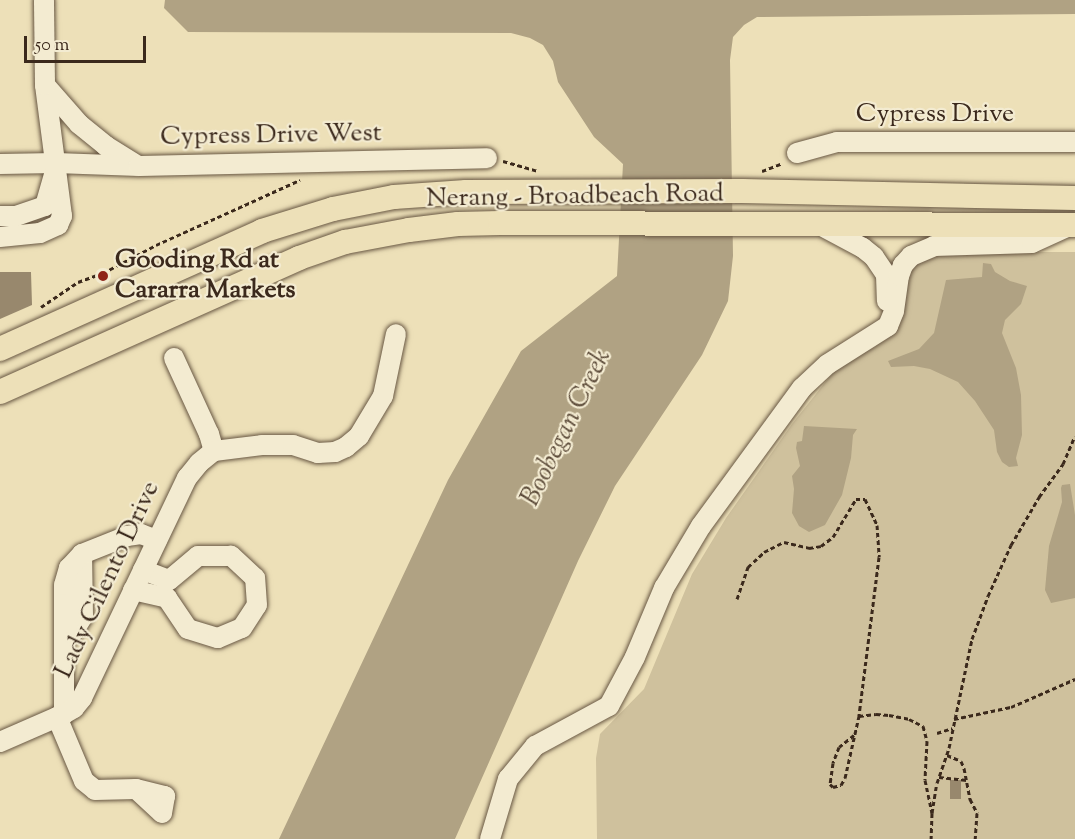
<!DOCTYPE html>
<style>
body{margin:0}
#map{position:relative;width:1075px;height:839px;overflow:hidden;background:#ede0b8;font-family:"Sorts Mill Goudy",serif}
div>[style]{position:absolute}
.green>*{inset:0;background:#cfc19d}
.water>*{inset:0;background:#b0a283}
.building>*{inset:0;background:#98886d;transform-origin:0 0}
.path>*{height:3px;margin-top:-1.5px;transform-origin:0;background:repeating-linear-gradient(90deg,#3b291c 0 4.5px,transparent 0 7.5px)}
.roads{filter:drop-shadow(0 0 2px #685743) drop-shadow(0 0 2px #685743)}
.minor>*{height:20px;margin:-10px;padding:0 10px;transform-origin:10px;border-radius:10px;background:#f3ebd1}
.major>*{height:24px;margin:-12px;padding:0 12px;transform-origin:12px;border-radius:12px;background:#ede0b8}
.dots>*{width:16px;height:16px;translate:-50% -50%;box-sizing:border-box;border:3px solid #f3ebd1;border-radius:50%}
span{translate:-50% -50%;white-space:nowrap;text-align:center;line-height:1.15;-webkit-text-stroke:4.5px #f3ebd1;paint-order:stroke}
.street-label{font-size:26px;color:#3b291c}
.poi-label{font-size:26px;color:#3b291c;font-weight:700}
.left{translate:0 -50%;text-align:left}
.water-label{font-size:27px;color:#5e4d3b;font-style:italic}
.scale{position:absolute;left:24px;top:36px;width:122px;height:27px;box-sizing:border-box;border:3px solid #3b291c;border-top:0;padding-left:8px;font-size:18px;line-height:21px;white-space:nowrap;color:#3b291c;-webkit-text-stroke:4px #f3ebd1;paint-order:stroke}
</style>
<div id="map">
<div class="green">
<div style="clip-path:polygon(939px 252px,1075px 252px,1075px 839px,597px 839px,596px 758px,600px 734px,644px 689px,692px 574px,726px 518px,792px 424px,839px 365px,875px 347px,891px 333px,904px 281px,916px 257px)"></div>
</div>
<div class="water">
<div style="clip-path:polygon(165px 0,1075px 0,1075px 14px,757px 17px,744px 25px,733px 37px,730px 60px,733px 256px,728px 301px,702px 355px,615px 486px,578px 561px,455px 839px,279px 839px,448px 480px,521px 351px,617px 276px,623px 164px,594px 137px,558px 82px,553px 61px,543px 45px,530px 38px,511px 33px,188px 32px,164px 8px)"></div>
<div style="clip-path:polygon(983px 263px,991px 264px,995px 272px,1010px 281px,1027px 286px,1021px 304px,1005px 320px,1002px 333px,1016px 368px,1021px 395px,1022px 435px,1016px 458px,1018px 466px,1009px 467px,1002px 462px,997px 452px,994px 430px,975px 401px,958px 382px,930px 369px,914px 366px,891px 367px,888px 361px,919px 349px,934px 333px,946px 280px,982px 277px)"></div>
<div style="clip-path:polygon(804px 426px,857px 429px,853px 435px,851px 458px,842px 495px,825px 525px,809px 532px,799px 526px,792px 513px,794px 489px,792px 476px,800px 466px,796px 448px,797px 442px,802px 441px)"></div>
<div style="clip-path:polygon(1070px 484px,1075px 515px,1075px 598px,1051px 603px,1045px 590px,1049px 546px,1062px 502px,1061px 488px,1062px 485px)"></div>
</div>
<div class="building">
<div style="clip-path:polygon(0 272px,31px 272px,32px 305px,0 319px)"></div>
<div style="left:950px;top:780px;width:11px;height:19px"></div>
</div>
<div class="path">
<div style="left:503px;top:161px;width:35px;rotate:16deg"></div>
<div style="left:762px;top:171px;width:22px;rotate:-21deg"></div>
<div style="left:41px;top:307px;width:45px;rotate:-34deg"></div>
<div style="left:78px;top:282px;width:27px;rotate:-20deg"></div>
<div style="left:103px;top:273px;width:60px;rotate:-27.8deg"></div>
<div style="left:156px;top:245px;width:158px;rotate:-24.3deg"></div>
<div style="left:737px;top:599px;width:34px;rotate:-71deg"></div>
<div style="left:748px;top:567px;width:22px;rotate:-43deg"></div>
<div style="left:764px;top:552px;width:22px;rotate:-27deg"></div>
<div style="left:784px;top:542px;width:26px;rotate:13deg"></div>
<div style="left:809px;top:548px;width:12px;rotate:-9deg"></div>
<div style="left:821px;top:546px;width:15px;rotate:-37deg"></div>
<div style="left:833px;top:537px;width:44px;rotate:-58.8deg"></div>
<div style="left:856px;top:499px;width:9px"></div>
<div style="left:865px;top:499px;width:29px;rotate:65deg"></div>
<div style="left:877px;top:525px;width:32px;rotate:86deg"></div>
<div style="left:879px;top:557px;width:160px;rotate:97.2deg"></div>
<div style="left:954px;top:719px;width:58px;rotate:-11.9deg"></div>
<div style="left:1011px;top:707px;width:70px;rotate:-23.6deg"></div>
<div style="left:937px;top:733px;width:16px;rotate:-18deg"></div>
<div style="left:854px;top:735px;width:19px;rotate:141deg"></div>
<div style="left:839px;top:747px;width:17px;rotate:111deg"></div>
<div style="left:833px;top:763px;width:21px;rotate:98deg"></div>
<div style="left:830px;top:784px;width:4px;rotate:45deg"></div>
<div style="left:833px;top:787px;width:8px;rotate:-14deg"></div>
<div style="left:841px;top:785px;width:8px;rotate:-60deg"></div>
<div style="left:845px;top:778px;width:64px;rotate:-77.3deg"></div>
<div style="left:859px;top:716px;width:17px;rotate:-7deg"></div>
<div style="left:876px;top:714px;width:13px;rotate:4deg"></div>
<div style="left:889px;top:715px;width:20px;rotate:11deg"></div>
<div style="left:909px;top:719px;width:16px;rotate:27deg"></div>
<div style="left:923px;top:726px;width:16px;rotate:75deg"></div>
<div style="left:927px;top:741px;width:39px;rotate:93deg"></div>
<div style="left:925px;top:780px;width:34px;rotate:78deg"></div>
<div style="left:932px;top:813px;width:26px;rotate:92deg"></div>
<div style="left:947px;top:755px;width:15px;rotate:23deg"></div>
<div style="left:961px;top:761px;width:8px;rotate:67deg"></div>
<div style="left:964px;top:768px;width:32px;rotate:79deg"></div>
<div style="left:970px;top:799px;width:16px;rotate:63deg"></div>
<div style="left:977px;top:813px;width:26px;rotate:94deg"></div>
<div style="left:939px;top:777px;width:28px;rotate:6deg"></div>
<div style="left:932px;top:813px;width:30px;rotate:-81deg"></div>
<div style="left:937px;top:783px;width:37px;rotate:-71deg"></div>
<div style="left:949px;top:748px;width:111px;rotate:-78.1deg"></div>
<div style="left:972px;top:639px;width:46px;rotate:-69.6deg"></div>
<div style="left:988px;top:596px;width:56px;rotate:-65.7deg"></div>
<div style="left:1011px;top:545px;width:56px;rotate:-59.7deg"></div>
<div style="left:1039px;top:497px;width:41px;rotate:-54deg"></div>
<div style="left:1063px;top:464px;width:30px;rotate:-67deg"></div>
</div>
<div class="roads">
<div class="minor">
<div style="left:45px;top:85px;width:52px;rotate:48.9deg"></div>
<div style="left:79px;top:124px;width:35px;rotate:39deg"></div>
<div style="left:106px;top:146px;width:36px;rotate:32deg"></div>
<div style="left:797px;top:153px;width:41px;rotate:-15.4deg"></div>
<div style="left:837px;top:142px;width:238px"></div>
<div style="left:0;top:164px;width:56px;rotate:-1deg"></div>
<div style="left:56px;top:163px;width:83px;rotate:2.1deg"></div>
<div style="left:139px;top:166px;width:348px;rotate:-1.3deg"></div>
<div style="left:0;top:216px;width:16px"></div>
<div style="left:16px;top:216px;width:31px;rotate:-19deg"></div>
<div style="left:45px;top:206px;width:33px;rotate:-74deg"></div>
<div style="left:816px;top:223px;width:53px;rotate:28deg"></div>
<div style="left:863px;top:248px;width:14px;rotate:39deg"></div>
<div style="left:874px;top:257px;width:22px;rotate:56deg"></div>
<div style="left:886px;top:275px;width:26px;rotate:88deg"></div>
<div style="left:0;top:237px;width:40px;rotate:-5.7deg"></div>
<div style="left:40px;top:233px;width:20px;rotate:-24deg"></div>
<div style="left:58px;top:225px;width:10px;rotate:-66deg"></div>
<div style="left:62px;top:216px;width:132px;rotate:-97.4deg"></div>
<div style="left:45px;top:85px;width:85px;rotate:-90.7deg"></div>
<div style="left:174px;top:358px;width:84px;rotate:65.3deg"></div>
<div style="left:209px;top:434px;width:18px;rotate:74deg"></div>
<div style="left:133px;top:590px;width:35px;rotate:13deg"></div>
<div style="left:167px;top:598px;width:37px;rotate:56deg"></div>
<div style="left:188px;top:629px;width:31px;rotate:17deg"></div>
<div style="left:218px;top:638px;width:26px;rotate:-23deg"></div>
<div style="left:242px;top:628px;width:27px;rotate:-57deg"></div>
<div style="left:257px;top:605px;width:27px;rotate:-94deg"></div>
<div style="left:255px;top:578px;width:33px;rotate:-137deg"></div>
<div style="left:231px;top:556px;width:33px;rotate:180deg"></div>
<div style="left:198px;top:556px;width:38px;rotate:140deg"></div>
<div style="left:169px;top:580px;width:28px;rotate:-159deg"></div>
<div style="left:64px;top:639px;width:11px;rotate:-38deg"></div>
<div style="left:73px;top:632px;width:19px;rotate:-58deg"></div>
<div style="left:83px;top:616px;width:62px;rotate:-90.9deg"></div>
<div style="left:64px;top:714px;width:129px;rotate:-90deg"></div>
<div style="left:64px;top:585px;width:18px;rotate:-74deg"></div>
<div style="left:69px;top:568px;width:19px;rotate:-47deg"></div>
<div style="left:82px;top:554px;width:48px;rotate:-21.8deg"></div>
<div style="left:127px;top:536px;width:14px;rotate:-8deg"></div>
<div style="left:141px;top:534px;width:17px;rotate:21deg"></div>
<div style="left:57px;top:717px;width:69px;rotate:67.1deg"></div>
<div style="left:84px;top:781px;width:14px;rotate:39deg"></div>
<div style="left:95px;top:790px;width:41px;rotate:-1.4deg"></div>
<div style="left:136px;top:789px;width:30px;rotate:14deg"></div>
<div style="left:165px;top:796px;width:17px;rotate:100deg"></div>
<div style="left:162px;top:813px;width:35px;rotate:-137deg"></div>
<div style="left:0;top:742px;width:70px;rotate:-23.6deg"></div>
<div style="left:64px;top:714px;width:12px;rotate:-31deg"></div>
<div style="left:74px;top:708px;width:13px;rotate:-51deg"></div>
<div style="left:82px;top:698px;width:244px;rotate:-64.5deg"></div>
<div style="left:187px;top:478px;width:19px;rotate:-51deg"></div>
<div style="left:199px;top:463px;width:19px;rotate:-39deg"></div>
<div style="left:214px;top:451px;width:48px;rotate:-7.1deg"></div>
<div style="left:262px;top:445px;width:31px"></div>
<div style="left:293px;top:445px;width:26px;rotate:18deg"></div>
<div style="left:318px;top:453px;width:17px;rotate:-3deg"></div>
<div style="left:335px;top:452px;width:12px;rotate:-24deg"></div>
<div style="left:346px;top:447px;width:17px;rotate:-40deg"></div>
<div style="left:359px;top:436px;width:47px;rotate:-59deg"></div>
<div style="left:383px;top:396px;width:63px;rotate:-78.2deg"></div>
<div style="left:490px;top:839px;width:63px;rotate:-73.3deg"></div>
<div style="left:508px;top:779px;width:43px;rotate:-50.7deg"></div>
<div style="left:535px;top:746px;width:84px;rotate:-28.4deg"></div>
<div style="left:609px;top:706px;width:55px;rotate:-62deg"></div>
<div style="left:635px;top:657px;width:75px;rotate:-67.2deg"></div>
<div style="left:664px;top:588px;width:72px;rotate:-59.2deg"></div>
<div style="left:701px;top:526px;width:171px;rotate:-53.8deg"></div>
<div style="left:802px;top:388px;width:35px;rotate:-43deg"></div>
<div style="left:828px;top:364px;width:71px;rotate:-32.3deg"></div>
<div style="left:888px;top:326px;width:16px;rotate:-68deg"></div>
<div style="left:894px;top:311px;width:35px;rotate:-82deg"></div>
<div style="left:899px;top:276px;width:12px;rotate:-70deg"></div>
<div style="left:903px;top:265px;width:12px;rotate:-48deg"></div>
<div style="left:911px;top:256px;width:25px;rotate:-23deg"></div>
<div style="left:934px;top:246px;width:98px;rotate:-1.8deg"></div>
<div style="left:1032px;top:243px;width:41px;rotate:-24.7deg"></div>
</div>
<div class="major">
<div style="left:0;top:349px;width:287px;rotate:-24.2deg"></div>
<div style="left:262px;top:231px;width:74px;rotate:-17.2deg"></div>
<div style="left:333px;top:209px;width:62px;rotate:-11.1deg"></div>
<div style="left:394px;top:197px;width:72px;rotate:-4deg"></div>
<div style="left:466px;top:192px;width:276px;rotate:-0.2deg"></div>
<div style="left:742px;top:191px;width:333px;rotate:1.2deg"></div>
<div style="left:0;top:392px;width:328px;rotate:-24.1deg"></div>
<div style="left:299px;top:258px;width:49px;rotate:-19.2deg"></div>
<div style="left:345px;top:242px;width:65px;rotate:-10.6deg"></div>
<div style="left:409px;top:230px;width:49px;rotate:-7deg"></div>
<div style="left:458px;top:224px;width:42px;rotate:-1.4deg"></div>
<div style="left:500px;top:223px;width:575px;rotate:0.2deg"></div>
</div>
</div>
<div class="dots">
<div style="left:103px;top:276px;background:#8f2418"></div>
</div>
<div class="street-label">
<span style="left:935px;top:115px">Cypress Drive</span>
<span style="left:271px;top:136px;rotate:-1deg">Cypress Drive West</span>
<span style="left:575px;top:197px;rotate:-1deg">Nerang - Broadbeach Road</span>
<span style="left:108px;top:580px;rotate:-65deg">Lady Cilento Drive</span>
</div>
<div class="poi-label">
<span class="left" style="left:115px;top:276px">Gooding Rd at<br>Cararra Markets</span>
</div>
<div class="water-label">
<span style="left:567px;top:428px;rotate:-64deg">Boobegan Creek</span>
</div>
<div class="scale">50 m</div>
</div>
